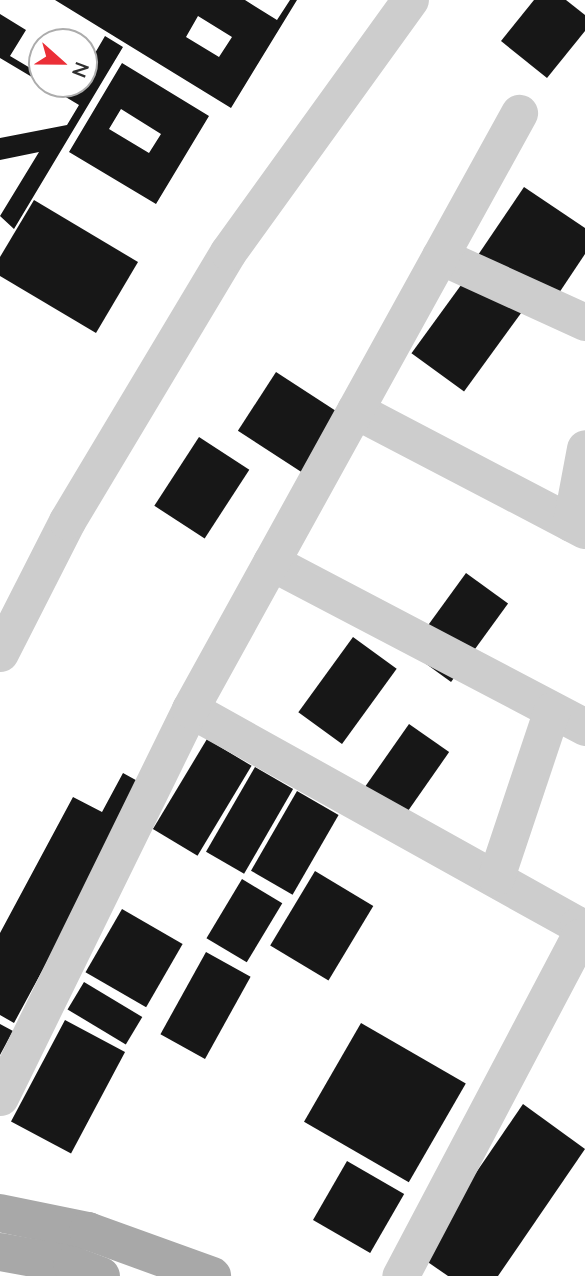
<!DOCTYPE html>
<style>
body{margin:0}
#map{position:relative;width:585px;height:1276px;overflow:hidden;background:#fff;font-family:Lato,sans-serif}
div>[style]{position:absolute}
.building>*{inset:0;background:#171717;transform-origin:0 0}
.street>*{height:37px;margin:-18.5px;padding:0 18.5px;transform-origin:18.5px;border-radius:18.5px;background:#cdcdcd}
.primary>*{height:38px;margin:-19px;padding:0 19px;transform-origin:19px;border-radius:19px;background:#a8a8a8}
span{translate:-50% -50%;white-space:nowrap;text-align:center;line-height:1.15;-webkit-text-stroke:7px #fff;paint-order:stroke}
.north{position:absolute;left:28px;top:28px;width:70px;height:70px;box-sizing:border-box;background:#fff;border:2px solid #acacac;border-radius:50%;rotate:111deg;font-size:19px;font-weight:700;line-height:28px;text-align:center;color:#303030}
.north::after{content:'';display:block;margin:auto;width:24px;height:32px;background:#eb2f37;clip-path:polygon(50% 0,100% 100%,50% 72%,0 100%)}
</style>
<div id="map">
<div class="building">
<div style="clip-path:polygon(evenodd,55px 0,245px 0,277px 20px,290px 0,297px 0,231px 108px,55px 0,198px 16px,232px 37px,219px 57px,186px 37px,198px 16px)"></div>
<div style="clip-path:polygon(534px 0,566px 0,585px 15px,585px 31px,547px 78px,501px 41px)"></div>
<div style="clip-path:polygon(0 14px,26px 30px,10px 56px,42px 75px,42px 83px,0 58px)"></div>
<div style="clip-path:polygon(105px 36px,123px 47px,14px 229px,0 216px,39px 152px,0 160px,0 138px,67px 125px,79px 105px,44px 84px,57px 84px,71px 93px,77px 84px,84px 84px,84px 72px)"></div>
<div style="clip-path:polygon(evenodd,122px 63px,209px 116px,156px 204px,69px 152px,122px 63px,121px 109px,161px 134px,149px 153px,109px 129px,121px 109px)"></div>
<div style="clip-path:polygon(524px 187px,585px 228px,585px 254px,551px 305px,478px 255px)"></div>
<div style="clip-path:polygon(34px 200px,138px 262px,96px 333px,0 276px,0 257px)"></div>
<div style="left:472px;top:270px;width:65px;height:103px;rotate:36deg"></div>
<div style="left:276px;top:372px;width:78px;height:70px;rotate:33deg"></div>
<div style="left:199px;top:437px;width:60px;height:82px;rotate:33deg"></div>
<div style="left:466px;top:573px;width:52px;height:97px;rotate:36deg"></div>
<div style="left:353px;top:637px;width:54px;height:93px;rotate:36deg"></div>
<div style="left:409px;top:724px;width:49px;height:98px;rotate:35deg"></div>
<div style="left:207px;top:739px;width:52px;height:105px;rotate:31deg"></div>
<div style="left:255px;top:767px;width:44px;height:98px;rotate:30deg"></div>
<div style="clip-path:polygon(123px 773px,143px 784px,14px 1023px,0 1015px,0 933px,73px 797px,102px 812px)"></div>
<div style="left:297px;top:791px;width:48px;height:92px;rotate:30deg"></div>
<div style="left:315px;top:871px;width:68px;height:87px;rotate:31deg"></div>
<div style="left:242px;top:879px;width:47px;height:69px;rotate:31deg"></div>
<div style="left:122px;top:909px;width:70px;height:73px;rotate:30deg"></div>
<div style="left:206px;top:952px;width:51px;height:94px;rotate:29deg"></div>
<div style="left:84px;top:982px;width:68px;height:32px;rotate:31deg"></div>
<div style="left:65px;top:1020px;width:68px;height:115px;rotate:28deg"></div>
<div style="left:361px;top:1023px;width:121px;height:114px;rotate:30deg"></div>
<div style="clip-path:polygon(0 1024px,13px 1031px,0 1055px)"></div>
<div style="clip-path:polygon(523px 1104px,585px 1149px,498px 1276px,448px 1276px,419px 1256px)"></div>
<div style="left:347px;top:1161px;width:66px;height:68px;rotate:30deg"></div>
</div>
<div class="street">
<div style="left:440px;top:256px;width:159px;rotate:24.5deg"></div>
<div style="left:355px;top:410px;width:259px;rotate:27.6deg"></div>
<div style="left:571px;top:523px;width:76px;rotate:-79.4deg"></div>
<div style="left:271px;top:562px;width:355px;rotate:27.7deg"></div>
<div style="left:0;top:653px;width:148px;rotate:-63.1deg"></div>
<div style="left:67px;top:521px;width:313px;rotate:-59.1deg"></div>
<div style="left:228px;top:252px;width:311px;rotate:-54.2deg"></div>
<div style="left:190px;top:709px;width:444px;rotate:29.1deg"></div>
<div style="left:578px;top:925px;width:12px;rotate:85deg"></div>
<div style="left:579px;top:937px;width:383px;rotate:117.8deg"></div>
<div style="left:496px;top:877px;width:176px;rotate:-71.5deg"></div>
<div style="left:0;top:1097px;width:432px;rotate:-63.9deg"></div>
<div style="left:190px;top:709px;width:681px;rotate:-61.1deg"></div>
</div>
<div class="primary">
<div style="left:0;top:1213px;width:90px;rotate:11.6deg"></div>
<div style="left:88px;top:1231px;width:132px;rotate:19.9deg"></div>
<div style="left:0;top:1252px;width:73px;rotate:10.2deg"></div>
<div style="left:72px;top:1265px;width:31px;rotate:21deg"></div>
</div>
<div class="north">N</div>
</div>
